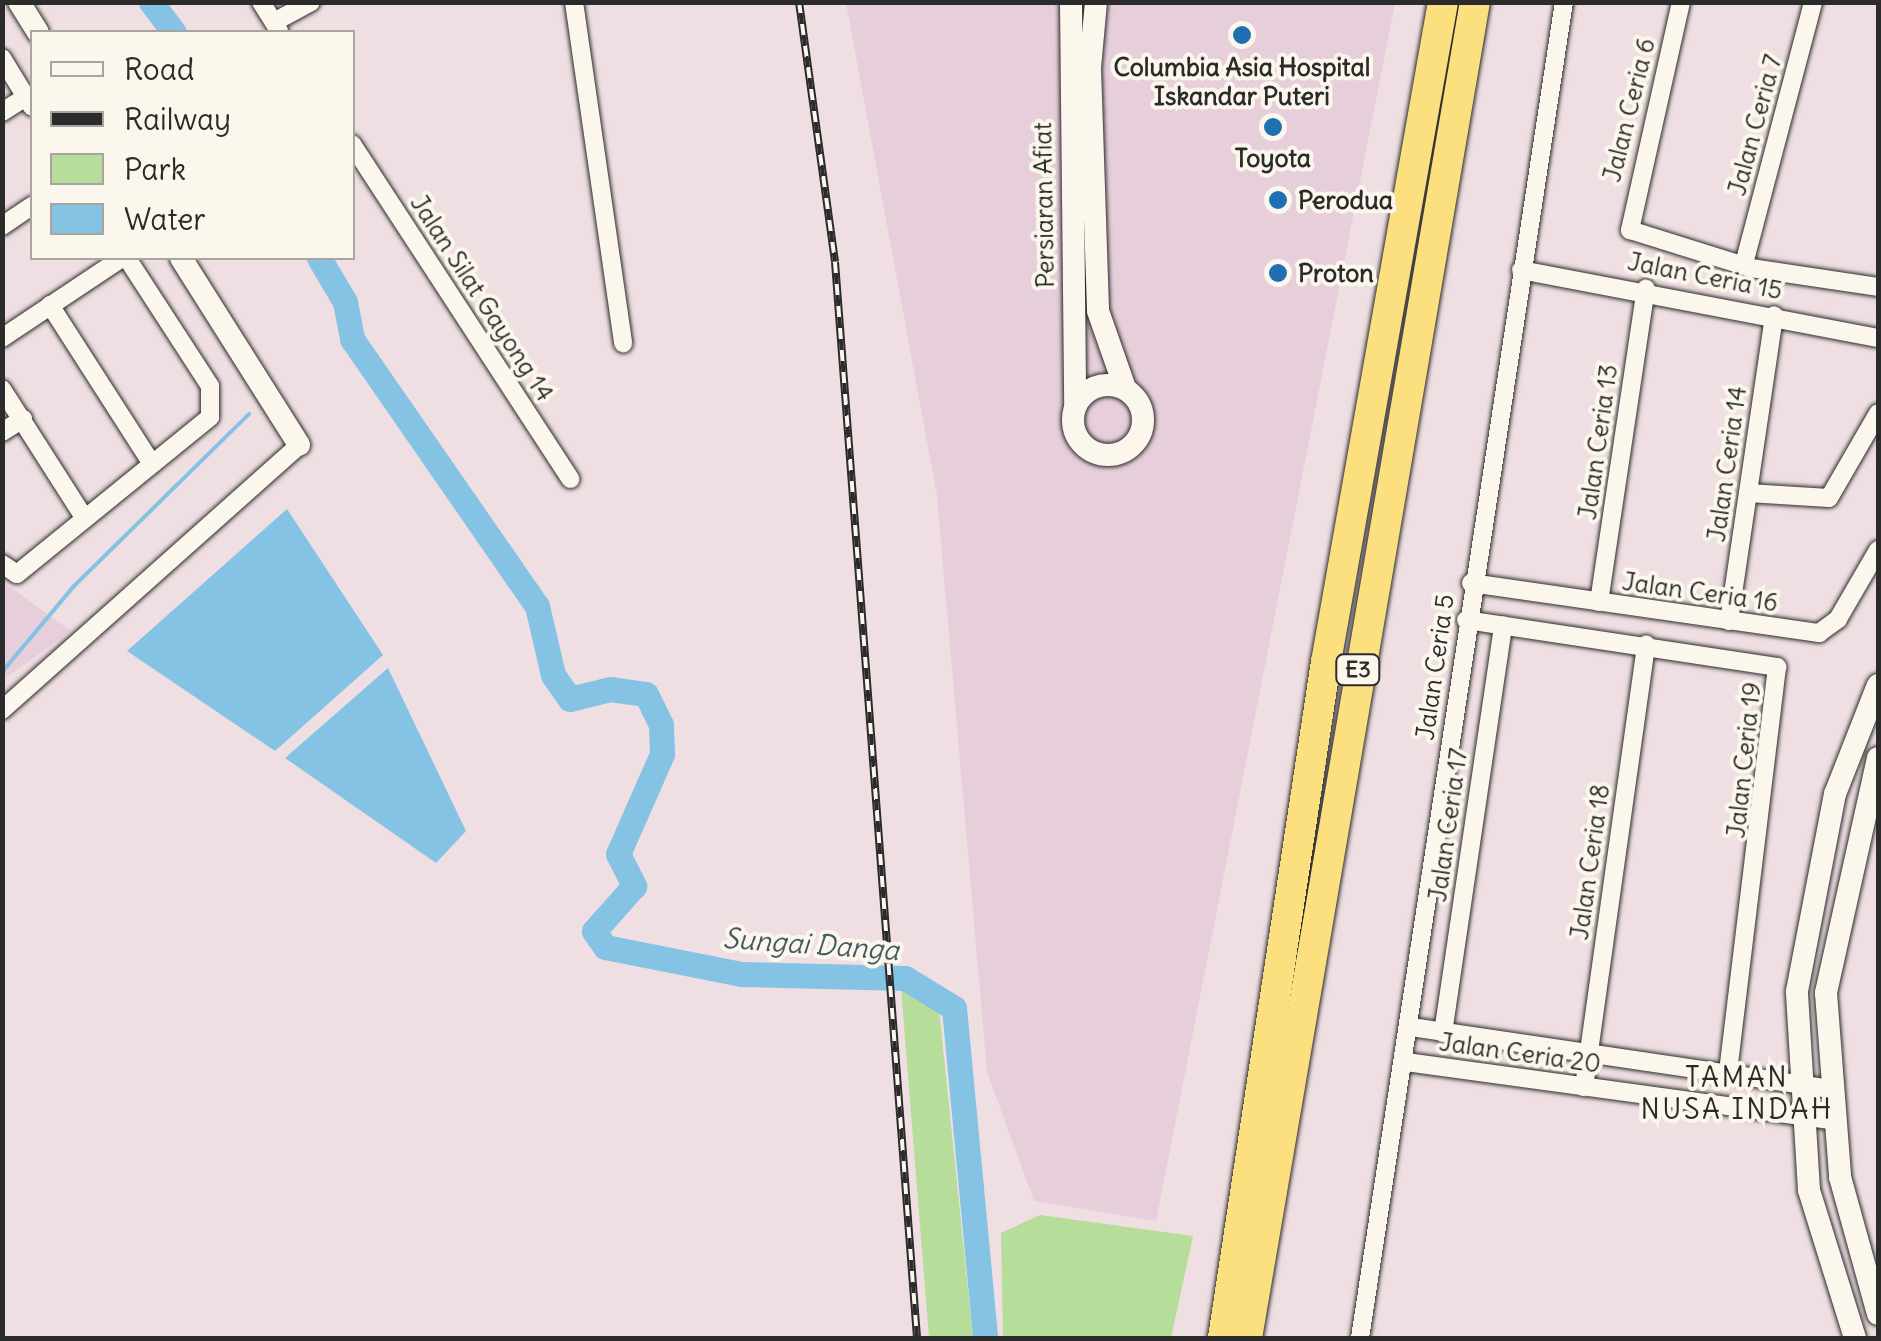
<!DOCTYPE html>
<style>
body{margin:0}
#map{position:relative;width:1881px;height:1341px;overflow:hidden;background:#efdfe2;font-family:Delius,sans-serif}
div>[style]{position:absolute}
.built>*{inset:0;background:#e7cedb}
.green>*{inset:0;background:#b6dd99}
.water>*{inset:0;background:#85c3e5}
.stream>*{height:4px;margin:-2px;padding:0 2px;transform-origin:2px;border-radius:2px;background:#85c3e5}
.river>*{height:25px;margin:-12.5px;padding:0 12.5px;transform-origin:12.5px;border-radius:12.5px;background:#85c3e5}
.roads{filter:drop-shadow(0 0 2px #2b2b2b) drop-shadow(0 0 2px #2b2b2b)}
.street>*{height:18px;margin:-9px;padding:0 9px;transform-origin:9px;border-radius:9px;background:#fbf7ec}
.secondary>*{height:22px;margin:-11px;padding:0 11px;transform-origin:11px;border-radius:11px;background:#fbf7ec}
.secondary>.ring{margin:-11px;padding:0;box-sizing:content-box;background:none;border:22px solid #fbf7ec;border-radius:50%}
.highway>*{height:30px;margin:-15px;padding:0 15px;transform-origin:15px;border-radius:15px;background:#fce080}
.rail>*{height:8px;margin-top:-4px;transform-origin:0;background:repeating-linear-gradient(90deg,#fbf7ec 0 11px,#2b2b2b 0 22px);box-sizing:border-box;border-block:2px solid #2b2b2b}
.dots>*{width:28px;height:28px;translate:-50% -50%;box-sizing:border-box;border:5px solid #fbf7ec;border-radius:50%}
span{translate:-50% -50%;white-space:nowrap;text-align:center;line-height:1.15;-webkit-text-stroke:8px #fbf7ec;paint-order:stroke}
.shield-label span{padding:2px 8px;background:#fbf7ec;border:2px solid;border-radius:8px;-webkit-text-stroke-width:0}
.shield-label{font-size:22px;color:#2b2b2b;font-weight:700}
.poi-label{font-size:25px;color:#2b2b2b;font-weight:700}
.left{translate:0 -50%;text-align:left}
.street-label{font-size:25px;color:#2b2b2b}
.water-label{font-size:28px;color:#465963;font-style:italic}
.neighbourhood-label{font-size:28px;color:#2b2b2b;letter-spacing:2.5px}
.frame{position:absolute;inset:0;border:5px solid #2b2b2b;pointer-events:none}
.legend{position:absolute;left:30px;top:30px;width:325px;height:230px;box-sizing:border-box;background:#fbf7ec;border:2px solid #a8a59f;margin:0;padding:12px 18px;list-style:none;font-size:30px;color:#2b2b2b}
.legend li{display:flex;align-items:center;gap:20px;height:50px}
.legend b{width:50px;border:2px solid #a8a59f}
</style>
<div id="map">
<div class="built">
<div style="clip-path:polygon(846px 3px,1395px 3px,1156px 1221px,1034px 1201px,987px 1072px,937px 496px)"></div>
<div style="clip-path:polygon(3px 582px,71px 631px,3px 680px,2px 680px)"></div>
</div>
<div class="green">
<div style="clip-path:polygon(901px 988px,939px 1009px,973px 1338px,929px 1338px)"></div>
<div style="clip-path:polygon(1040px 1215px,1193px 1236px,1171px 1338px,1003px 1338px,1001px 1233px)"></div>
</div>
<div class="water">
<div style="clip-path:polygon(287px 509px,383px 655px,275px 751px,127px 651px)"></div>
<div style="clip-path:polygon(388px 668px,466px 831px,436px 863px,285px 758px)"></div>
</div>
<div class="stream">
<div style="left:2px;top:672px;width:111px;rotate:-50.1deg"></div>
<div style="left:73px;top:587px;width:247px;rotate:-44.5deg"></div>
</div>
<div class="river">
<div style="left:151px;top:2px;width:38px;rotate:53deg"></div>
<div style="left:319px;top:258px;width:51px;rotate:59.4deg"></div>
<div style="left:345px;top:302px;width:38px;rotate:79deg"></div>
<div style="left:352px;top:339px;width:325px;rotate:55.3deg"></div>
<div style="left:537px;top:606px;width:71px;rotate:76.9deg"></div>
<div style="left:553px;top:675px;width:29px;rotate:55deg"></div>
<div style="left:570px;top:699px;width:41px;rotate:-14deg"></div>
<div style="left:610px;top:689px;width:36px;rotate:8deg"></div>
<div style="left:646px;top:694px;width:34px;rotate:64deg"></div>
<div style="left:661px;top:725px;width:29px;rotate:88deg"></div>
<div style="left:662px;top:754px;width:109px;rotate:113.7deg"></div>
<div style="left:618px;top:854px;width:36px;rotate:63deg"></div>
<div style="left:634px;top:886px;width:60px;rotate:131.6deg"></div>
<div style="left:594px;top:931px;width:19px;rotate:55deg"></div>
<div style="left:605px;top:947px;width:139px;rotate:11.2deg"></div>
<div style="left:741px;top:974px;width:164px;rotate:1.4deg"></div>
<div style="left:905px;top:978px;width:57px;rotate:31.5deg"></div>
<div style="left:954px;top:1008px;width:331px;rotate:84.6deg"></div>
</div>
<div class="roads">
<div class="street">
<div style="left:261px;top:2px;width:34px;rotate:58deg"></div>
<div style="left:574px;top:2px;width:345px;rotate:81.8deg"></div>
<div style="left:1681px;top:2px;width:234px;rotate:102.6deg"></div>
<div style="left:1630px;top:230px;width:127px;rotate:17.4deg"></div>
<div style="left:1751px;top:268px;width:128px;rotate:8.5deg"></div>
<div style="left:274px;top:22px;width:42px;rotate:-28.4deg"></div>
<div style="left:2px;top:58px;width:57px;rotate:58.5deg"></div>
<div style="left:2px;top:112px;width:28px;rotate:-32deg"></div>
<div style="left:352px;top:144px;width:400px;rotate:56.9deg"></div>
<div style="left:2px;top:226px;width:36px;rotate:-34deg"></div>
<div style="left:1745px;top:260px;width:267px;rotate:-75.2deg"></div>
<div style="left:1521px;top:270px;width:363px;rotate:10.8deg"></div>
<div style="left:50px;top:305px;width:189px;rotate:57.3deg"></div>
<div style="left:2px;top:338px;width:144px;rotate:-33.7deg"></div>
<div style="left:2px;top:389px;width:152px;rotate:57.4deg"></div>
<div style="left:2px;top:432px;width:25px;rotate:-32deg"></div>
<div style="left:1748px;top:493px;width:81px;rotate:3.5deg"></div>
<div style="left:1829px;top:498px;width:98px;rotate:-60deg"></div>
<div style="left:2px;top:564px;width:18px;rotate:34deg"></div>
<div style="left:17px;top:574px;width:249px;rotate:-39.1deg"></div>
<div style="left:210px;top:417px;width:31px;rotate:-90deg"></div>
<div style="left:210px;top:386px;width:153px;rotate:-123deg"></div>
<div style="left:1471px;top:583px;width:352px;rotate:8.2deg"></div>
<div style="left:1819px;top:633px;width:24px;rotate:-36deg"></div>
<div style="left:1838px;top:619px;width:80px;rotate:-59.9deg"></div>
<div style="left:1599px;top:602px;width:317px;rotate:-81.5deg"></div>
<div style="left:1466px;top:620px;width:315px;rotate:8.6deg"></div>
<div style="left:1777px;top:667px;width:410px;rotate:96.9deg"></div>
<div style="left:1729px;top:621px;width:309px;rotate:-81.6deg"></div>
<div style="left:2px;top:710px;width:398px;rotate:-41.7deg"></div>
<div style="left:1411px;top:1027px;width:426px;rotate:8.4deg"></div>
<div style="left:1443px;top:1033px;width:412px;rotate:-81.6deg"></div>
<div style="left:1406px;top:1062px;width:432px;rotate:7.8deg"></div>
<div style="left:1584px;top:1087px;width:447px;rotate:-82deg"></div>
<div style="left:1360px;top:1338px;width:1351px;rotate:-81.32deg"></div>
</div>
<div class="secondary">
<div style="left:19px;top:2px;width:36px;rotate:58deg"></div>
<div style="left:1071px;top:2px;width:404px;rotate:89.4deg"></div>
<div style="left:1096px;top:2px;width:66px;rotate:95.2deg"></div>
<div style="left:1090px;top:68px;width:243px;rotate:88.1deg"></div>
<div style="left:1098px;top:311px;width:82px;rotate:70.7deg"></div>
<div style="left:181px;top:258px;width:221px;rotate:57.7deg"></div>
<div class="ring" style="left:1073px;top:385px;width:48px;height:48px"></div>
<div style="left:1878px;top:758px;width:241px;rotate:102.5deg"></div>
<div style="left:1826px;top:993px;width:185px;rotate:85.6deg"></div>
<div style="left:1840px;top:1177px;width:142px;rotate:74.5deg"></div>
<div style="left:1855px;top:1338px;width:155px;rotate:-107.3deg"></div>
<div style="left:1809px;top:1190px;width:199px;rotate:-93.5deg"></div>
<div style="left:1797px;top:991px;width:201px;rotate:-79.1deg"></div>
<div style="left:1835px;top:794px;width:117px;rotate:-68.5deg"></div>
</div>
<div class="highway">
<div style="left:1223px;top:1338px;width:684px;rotate:-81.34deg"></div>
<div style="left:1326px;top:662px;width:670px;rotate:-79.95deg"></div>
<div style="left:1247px;top:1338px;width:1355px;rotate:-80.32deg"></div>
</div>
</div>
<div class="rail">
<div style="left:799px;top:2px;width:262px;rotate:82.1deg"></div>
<div style="left:835px;top:262px;width:1079px;rotate:85.64deg"></div>
</div>
<div class="dots">
<div style="left:1242px;top:35px;background:#1f6fb2"></div>
<div style="left:1273px;top:127px;background:#1f6fb2"></div>
<div style="left:1278px;top:200px;background:#1f6fb2"></div>
<div style="left:1278px;top:273px;background:#1f6fb2"></div>
</div>
<div class="shield-label">
<span style="left:1358px;top:670px">E3</span>
</div>
<div class="poi-label">
<span style="left:1242px;top:82px">Columbia Asia Hospital<br>Iskandar Puteri</span>
<span style="left:1273px;top:158px">Toyota</span>
<span class="left" style="left:1298px;top:200px">Perodua</span>
<span class="left" style="left:1298px;top:273px">Proton</span>
</div>
<div class="street-label">
<span style="left:1629px;top:110px;rotate:-76deg">Jalan Ceria 6</span>
<span style="left:1755px;top:125px;rotate:-75deg">Jalan Ceria 7</span>
<span style="left:1044px;top:205px;rotate:-91deg">Persiaran Afiat</span>
<span style="left:1705px;top:276px;rotate:11deg">Jalan Ceria 15</span>
<span style="left:482px;top:298px;rotate:57deg">Jalan Silat Gayong 14</span>
<span style="left:1598px;top:442px;rotate:-82deg">Jalan Ceria 13</span>
<span style="left:1727px;top:464px;rotate:-82deg">Jalan Ceria 14</span>
<span style="left:1700px;top:592px;rotate:8deg">Jalan Ceria 16</span>
<span style="left:1435px;top:667px;rotate:-82deg">Jalan Ceria 5</span>
<span style="left:1744px;top:760px;rotate:-84deg">Jalan Ceria 19</span>
<span style="left:1448px;top:825px;rotate:-82deg">Jalan Ceria 17</span>
<span style="left:1590px;top:862px;rotate:-82deg">Jalan Ceria 18</span>
<span style="left:1520px;top:1053px;rotate:8deg">Jalan Ceria 20</span>
</div>
<div class="water-label">
<span style="left:811px;top:944px;rotate:4deg">Sungai Danga</span>
</div>
<div class="neighbourhood-label">
<span style="left:1737px;top:1093px">TAMAN<br>NUSA INDAH</span>
</div>
<div class="frame"></div>
<ul class="legend">
<li><b style="height:12px;background:#fbf7ec"></b>Road</li>
<li><b style="height:12px;background:#2b2b2b"></b>Railway</li>
<li><b style="height:28px;background:#b6dd99"></b>Park</li>
<li><b style="height:28px;background:#85c3e5"></b>Water</li>
</ul>
</div>
